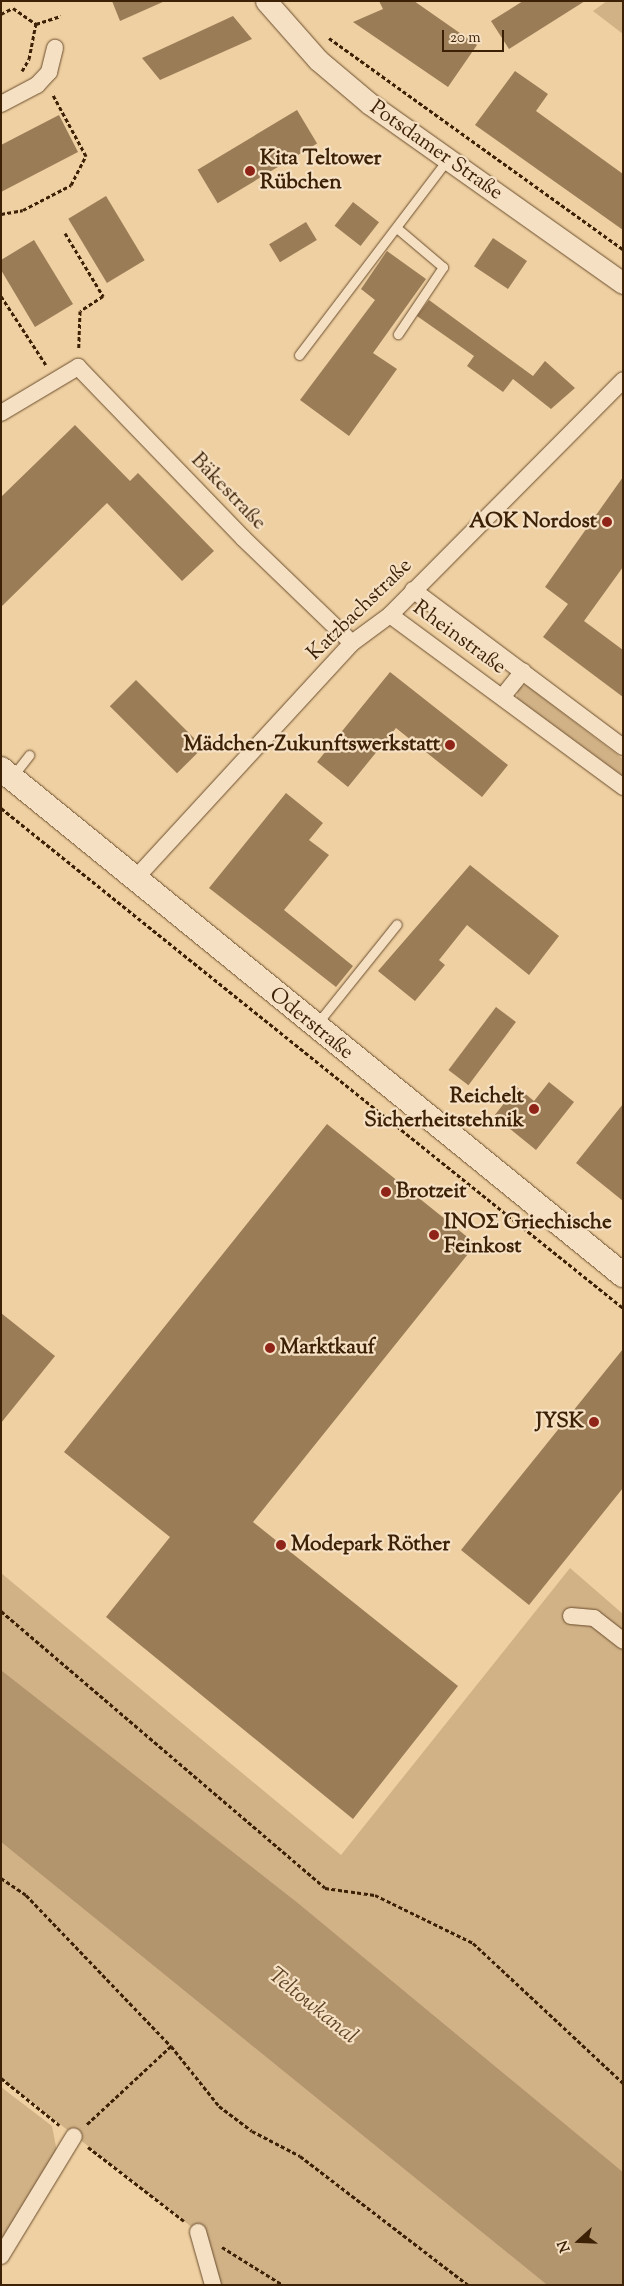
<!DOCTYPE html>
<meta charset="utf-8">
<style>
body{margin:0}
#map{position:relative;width:624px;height:2286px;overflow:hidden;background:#efd0a2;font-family:"Sorts Mill Goudy",serif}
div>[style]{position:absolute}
.green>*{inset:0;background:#d1b287}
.water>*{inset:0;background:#b2946d}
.building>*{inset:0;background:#9a7c57;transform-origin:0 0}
.path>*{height:3px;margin-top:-1.5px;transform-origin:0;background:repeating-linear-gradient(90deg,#3d2106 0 4px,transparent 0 6.5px)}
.roads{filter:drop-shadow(0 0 1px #6a4d2d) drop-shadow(0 0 1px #6a4d2d)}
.service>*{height:9px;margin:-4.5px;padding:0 4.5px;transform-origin:4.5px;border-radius:4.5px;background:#f5e0c3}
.minor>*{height:16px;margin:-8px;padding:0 8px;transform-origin:8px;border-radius:8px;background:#f5e0c3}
.tertiary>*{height:21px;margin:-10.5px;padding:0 10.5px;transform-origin:10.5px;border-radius:10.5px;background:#f5e0c3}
.secondary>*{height:24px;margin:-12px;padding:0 12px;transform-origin:12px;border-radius:12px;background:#f5e0c3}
.dots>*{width:14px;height:14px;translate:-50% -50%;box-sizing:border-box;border:2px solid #f5e0c3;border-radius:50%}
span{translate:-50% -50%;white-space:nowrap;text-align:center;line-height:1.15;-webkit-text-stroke:4.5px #f5e0c3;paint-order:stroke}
.street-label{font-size:21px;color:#3d2106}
.poi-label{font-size:21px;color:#3d2106;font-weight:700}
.left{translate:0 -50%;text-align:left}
.right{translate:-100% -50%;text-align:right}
.water-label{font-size:22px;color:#604425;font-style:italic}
.frame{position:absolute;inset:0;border:2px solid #3d2106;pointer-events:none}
.north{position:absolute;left:554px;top:2216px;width:50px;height:50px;-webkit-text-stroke:4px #f5e0c3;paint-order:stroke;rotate:250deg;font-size:14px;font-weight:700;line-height:20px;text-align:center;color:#3d2106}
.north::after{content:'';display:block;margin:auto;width:18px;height:22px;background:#3d2106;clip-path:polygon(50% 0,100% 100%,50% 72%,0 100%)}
.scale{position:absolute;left:442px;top:30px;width:62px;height:22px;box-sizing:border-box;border:2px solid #3d2106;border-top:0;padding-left:6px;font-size:15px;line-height:18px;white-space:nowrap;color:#3d2106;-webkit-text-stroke:4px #f5e0c3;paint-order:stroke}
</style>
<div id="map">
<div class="green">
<div style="clip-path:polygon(607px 1px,623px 1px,623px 34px,593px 11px)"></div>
<div style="clip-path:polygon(526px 685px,623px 759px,623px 776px,517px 698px,518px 688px)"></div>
<div style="clip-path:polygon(570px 1568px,623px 1614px,623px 2172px,298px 1903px,1px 1670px,1px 1573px,341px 1855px)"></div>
<div style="clip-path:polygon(1px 1842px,547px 2285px,213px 2285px,198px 2232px,1px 2078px)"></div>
<div style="clip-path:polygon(1px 2087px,52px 2126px,57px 2152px,1px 2243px)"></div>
</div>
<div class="water">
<div style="clip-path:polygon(1px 1670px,298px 1903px,623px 2172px,623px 2285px,547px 2285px,1px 1842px)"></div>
</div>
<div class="building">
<div style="clip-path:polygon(112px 1px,165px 1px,120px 21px)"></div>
<div style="clip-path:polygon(379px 1px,414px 1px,477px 45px,448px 87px,353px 22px,383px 9px)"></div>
<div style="clip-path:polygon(523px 1px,585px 1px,509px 49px,491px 21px)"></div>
<div style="clip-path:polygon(233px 16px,252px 39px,160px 80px,142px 58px)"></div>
<div style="clip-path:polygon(515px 71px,548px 94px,536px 111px,623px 174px,623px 230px,475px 125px)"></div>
<div style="left:297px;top:110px;width:39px;height:116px;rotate:59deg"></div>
<div style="clip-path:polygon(59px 115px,78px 152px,1px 192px,1px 145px)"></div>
<div style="left:106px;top:196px;width:75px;height:44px;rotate:59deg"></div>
<div style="left:353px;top:202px;width:33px;height:30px;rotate:38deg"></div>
<div style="left:306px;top:222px;width:21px;height:43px;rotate:59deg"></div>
<div style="left:493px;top:238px;width:41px;height:34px;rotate:34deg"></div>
<div style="clip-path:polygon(34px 240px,73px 304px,35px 327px,1px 270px,1px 260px)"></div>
<div style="clip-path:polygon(387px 251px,426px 279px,373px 353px,397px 369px,349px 436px,300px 400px,375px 300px,361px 289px)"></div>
<div style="clip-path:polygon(429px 300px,533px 376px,545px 361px,575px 388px,551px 409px,513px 379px,503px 392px,467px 366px,474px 356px,417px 316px)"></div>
<div style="clip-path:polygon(75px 425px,130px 481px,138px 473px,214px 551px,182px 581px,107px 503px,1px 607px,1px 497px)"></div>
<div style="clip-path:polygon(623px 477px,623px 567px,584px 621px,623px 650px,623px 697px,543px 637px,568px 604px,545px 587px)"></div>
<div style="clip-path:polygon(390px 672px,508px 765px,482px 797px,396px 728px,348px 787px,317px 762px)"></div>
<div style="left:136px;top:680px;width:95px;height:37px;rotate:45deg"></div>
<div style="clip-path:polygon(286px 793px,323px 823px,309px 840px,329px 855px,284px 910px,353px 966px,336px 987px,209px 888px)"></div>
<div style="clip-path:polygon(470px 865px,559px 936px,529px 975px,467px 925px,439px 960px,445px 965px,415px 1001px,378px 971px)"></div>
<div style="left:496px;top:1007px;width:25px;height:79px;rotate:37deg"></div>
<div style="clip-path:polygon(549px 1082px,574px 1102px,536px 1150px,494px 1116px,517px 1087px,534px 1101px)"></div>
<div style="clip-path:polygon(623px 1104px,623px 1201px,576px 1163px)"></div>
<div style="clip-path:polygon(327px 1124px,476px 1244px,253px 1522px,458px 1686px,353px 1819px,106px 1617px,170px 1537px,64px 1452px)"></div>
<div style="clip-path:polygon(1px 1313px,55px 1356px,1px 1423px)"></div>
<div style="clip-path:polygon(623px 1349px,623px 1488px,529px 1605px,461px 1550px)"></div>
</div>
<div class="path">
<div style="left:1px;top:14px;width:13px;rotate:-27deg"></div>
<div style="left:13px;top:8px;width:28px;rotate:35deg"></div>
<div style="left:36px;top:24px;width:26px;rotate:-18deg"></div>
<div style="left:329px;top:38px;width:362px;rotate:35.7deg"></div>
<div style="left:22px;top:71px;width:14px;rotate:-60deg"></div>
<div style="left:29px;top:59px;width:36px;rotate:-79deg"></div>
<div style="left:1px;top:214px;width:22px;rotate:-10deg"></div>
<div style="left:23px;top:210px;width:54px;rotate:-27.5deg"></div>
<div style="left:71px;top:185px;width:33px;rotate:-63deg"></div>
<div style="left:86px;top:156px;width:69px;rotate:-118.4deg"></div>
<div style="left:65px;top:233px;width:74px;rotate:58.9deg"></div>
<div style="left:103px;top:296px;width:27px;rotate:147deg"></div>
<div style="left:80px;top:311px;width:38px;rotate:92deg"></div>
<div style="left:1px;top:296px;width:82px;rotate:56.9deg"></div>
<div style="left:1px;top:808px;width:798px;rotate:38.79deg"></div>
<div style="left:1px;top:1611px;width:426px;rotate:40.5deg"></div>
<div style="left:325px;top:1888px;width:50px;rotate:8deg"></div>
<div style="left:375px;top:1895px;width:109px;rotate:26.1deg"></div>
<div style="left:473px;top:1943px;width:205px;rotate:43deg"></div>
<div style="left:1px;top:1878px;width:30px;rotate:34deg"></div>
<div style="left:26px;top:1895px;width:209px;rotate:46.2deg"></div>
<div style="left:171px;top:2046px;width:115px;rotate:137.1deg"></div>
<div style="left:171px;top:2046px;width:77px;rotate:51.3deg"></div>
<div style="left:219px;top:2106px;width:41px;rotate:37.1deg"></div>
<div style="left:252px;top:2131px;width:54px;rotate:27.5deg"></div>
<div style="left:300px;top:2156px;width:212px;rotate:37.5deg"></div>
<div style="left:1px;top:2078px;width:75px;rotate:39deg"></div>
<div style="left:88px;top:2147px;width:121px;rotate:37.6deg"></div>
<div style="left:222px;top:2247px;width:72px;rotate:31.9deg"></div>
</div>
<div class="roads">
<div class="service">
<div style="left:398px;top:229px;width:59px;rotate:40.2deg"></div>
<div style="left:443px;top:267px;width:81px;rotate:123.9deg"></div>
<div style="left:299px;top:355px;width:245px;rotate:-52.8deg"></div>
<div style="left:12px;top:777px;width:28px;rotate:-52deg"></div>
<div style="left:316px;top:1025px;width:129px;rotate:-51.3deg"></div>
</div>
<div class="minor">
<div style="left:1px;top:104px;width:41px;rotate:-27.8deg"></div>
<div style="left:37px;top:85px;width:18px;rotate:-47deg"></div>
<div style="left:49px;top:72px;width:25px;rotate:-76deg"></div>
<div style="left:1px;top:413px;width:90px;rotate:-30.9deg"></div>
<div style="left:78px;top:367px;width:238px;rotate:46deg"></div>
<div style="left:243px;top:538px;width:151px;rotate:43.9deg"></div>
<div style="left:413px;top:590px;width:262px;rotate:36.8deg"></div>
<div style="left:390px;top:615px;width:290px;rotate:36.4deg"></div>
<div style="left:503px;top:696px;width:32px;rotate:-51deg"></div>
<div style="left:134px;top:880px;width:322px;rotate:-47.4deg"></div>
<div style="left:352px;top:643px;width:47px;rotate:-36.4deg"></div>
<div style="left:390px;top:615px;width:331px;rotate:-45.2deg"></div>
<div style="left:571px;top:1616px;width:23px;rotate:5deg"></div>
<div style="left:594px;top:1618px;width:37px;rotate:38deg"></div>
<div style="left:198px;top:2232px;width:55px;rotate:74.2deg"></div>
<div style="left:1px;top:2256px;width:140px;rotate:-58.7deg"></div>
</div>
<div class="tertiary">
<div style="left:266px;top:1px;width:79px;rotate:48.6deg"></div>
<div style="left:318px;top:60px;width:68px;rotate:40.2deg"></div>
<div style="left:370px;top:104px;width:310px;rotate:35.3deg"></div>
</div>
<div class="secondary">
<div style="left:1px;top:769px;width:802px;rotate:39.13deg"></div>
</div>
</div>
<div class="dots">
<div style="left:250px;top:171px;background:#8f2418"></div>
<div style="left:607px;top:522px;background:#8f2418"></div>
<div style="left:450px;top:745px;background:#8f2418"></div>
<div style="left:534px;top:1109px;background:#8f2418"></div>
<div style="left:386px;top:1192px;background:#8f2418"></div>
<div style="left:434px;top:1235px;background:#8f2418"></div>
<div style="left:270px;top:1348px;background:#8f2418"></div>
<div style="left:594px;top:1422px;background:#8f2418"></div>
<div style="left:281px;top:1545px;background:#8f2418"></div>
</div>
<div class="street-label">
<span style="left:436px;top:151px;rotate:35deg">Potsdamer Straße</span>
<span style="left:228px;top:492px;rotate:46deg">Bäkestraße</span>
<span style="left:360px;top:610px;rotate:-44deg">Katzbachstraße</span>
<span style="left:459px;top:638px;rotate:36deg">Rheinstraße</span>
<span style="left:311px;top:1024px;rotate:39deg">Oderstraße</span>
</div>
<div class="poi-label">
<span class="left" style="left:260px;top:171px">Kita Teltower<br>Rübchen</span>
<span class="right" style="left:597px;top:522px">AOK Nordost</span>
<span class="right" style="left:440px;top:745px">Mädchen-Zukunftswerkstatt</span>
<span class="right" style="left:524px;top:1109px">Reichelt<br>Sicherheitstehnik</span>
<span class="left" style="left:396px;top:1192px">Brotzeit</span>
<span class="left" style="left:444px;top:1235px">INOΣ Griechische<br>Feinkost</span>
<span class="left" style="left:280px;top:1348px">Marktkauf</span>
<span class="right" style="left:584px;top:1422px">JYSK</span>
<span class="left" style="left:291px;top:1545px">Modepark Röther</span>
</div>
<div class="water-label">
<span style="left:312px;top:2007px;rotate:39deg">Teltowkanal</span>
</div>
<div class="frame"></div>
<div class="north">N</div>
<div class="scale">20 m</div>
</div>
